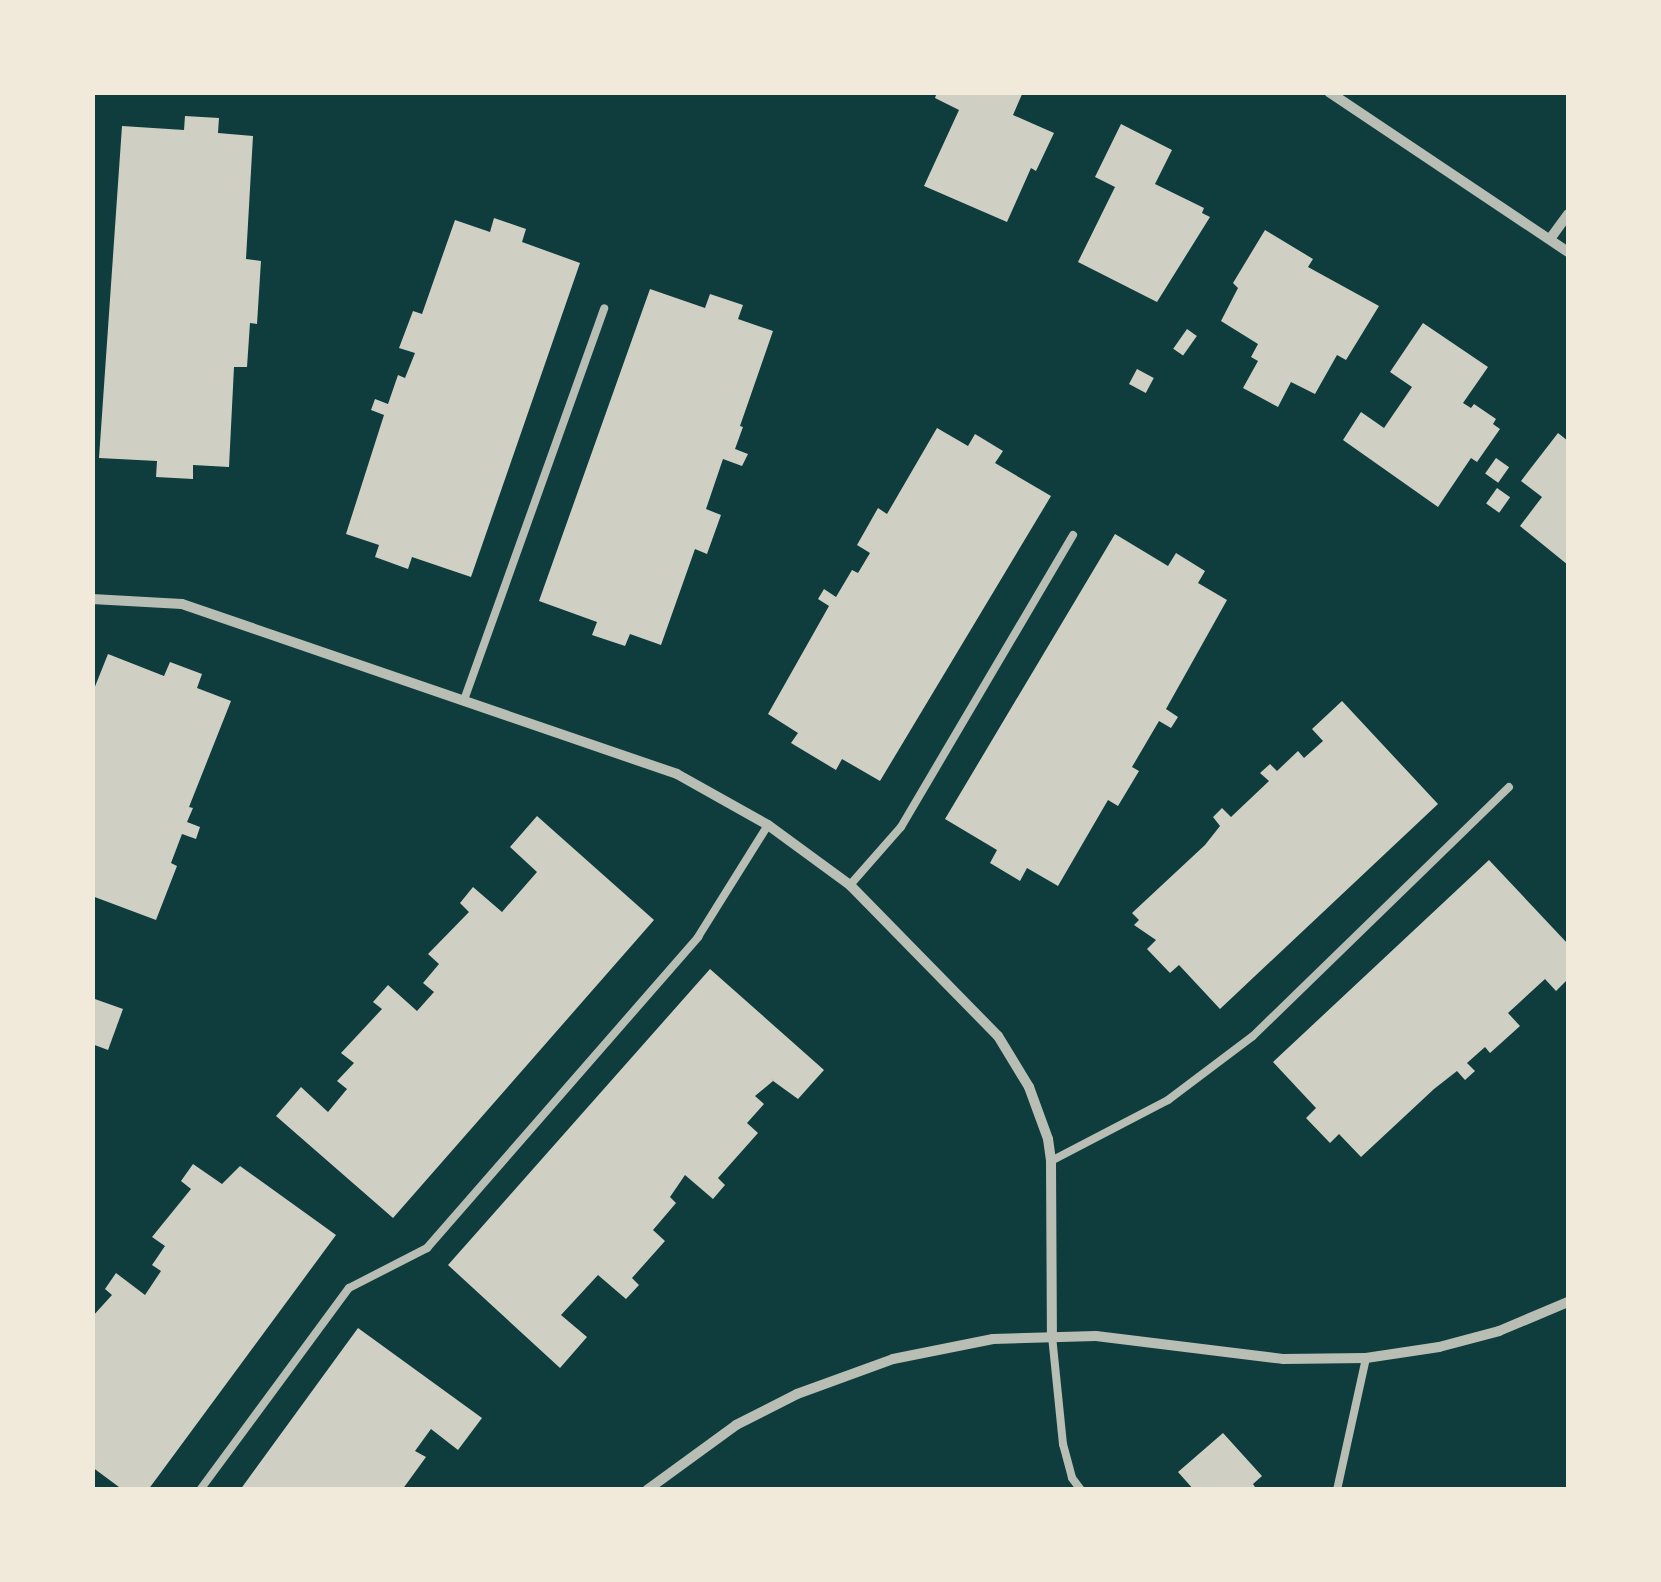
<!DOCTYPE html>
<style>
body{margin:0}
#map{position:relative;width:1661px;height:1582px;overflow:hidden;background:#0f3d3e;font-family:Rubik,sans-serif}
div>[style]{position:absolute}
.building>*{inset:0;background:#cfcfc3;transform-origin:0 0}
.service>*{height:8px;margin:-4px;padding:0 4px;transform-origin:4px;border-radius:4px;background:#b8beb3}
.minor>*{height:10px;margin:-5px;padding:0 5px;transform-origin:5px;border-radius:5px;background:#b8beb3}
span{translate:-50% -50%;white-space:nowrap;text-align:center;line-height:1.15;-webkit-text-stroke:8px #f1e9da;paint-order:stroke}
.frame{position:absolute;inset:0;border:95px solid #f1e9da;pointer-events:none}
</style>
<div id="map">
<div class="building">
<div style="clip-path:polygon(937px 92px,1023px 92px,1013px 115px,1054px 133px,1036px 171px,1031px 168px,1007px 222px,924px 186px,959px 110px,935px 98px)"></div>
<div style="clip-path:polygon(185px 116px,219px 118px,218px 133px,253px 136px,246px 259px,261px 261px,257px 324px,250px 323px,247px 367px,234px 367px,229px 467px,193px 465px,193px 479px,156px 477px,157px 461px,99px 458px,122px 126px,184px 130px)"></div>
<div style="clip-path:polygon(1121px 124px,1172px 150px,1155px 184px,1204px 208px,1202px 213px,1210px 217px,1157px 302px,1078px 262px,1115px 187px,1095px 177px)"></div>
<div style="clip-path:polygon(494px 218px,526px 229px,522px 242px,580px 263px,471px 577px,412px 557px,408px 569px,375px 557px,379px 545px,346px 534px,384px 415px,371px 410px,375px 399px,388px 404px,398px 375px,405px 378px,415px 353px,399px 348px,413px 311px,422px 314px,455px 220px,490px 232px)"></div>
<div style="clip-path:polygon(1265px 230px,1313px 259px,1308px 267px,1379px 306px,1346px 360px,1337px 355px,1315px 394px,1291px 382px,1278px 407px,1243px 388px,1258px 361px,1251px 357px,1258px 344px,1221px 321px,1238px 288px,1233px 283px)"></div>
<div style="clip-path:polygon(650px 289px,705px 308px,710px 294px,743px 305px,738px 319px,773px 331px,740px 426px,743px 427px,735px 449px,748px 454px,742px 466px,723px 459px,706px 509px,721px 515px,707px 554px,695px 549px,661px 645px,630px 634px,625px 646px,592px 635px,597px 622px,539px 601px)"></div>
<div style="clip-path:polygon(1423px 323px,1488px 367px,1463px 403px,1471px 408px,1474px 404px,1496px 419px,1493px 424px,1500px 429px,1477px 462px,1471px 458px,1438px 507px,1343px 440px,1361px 412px,1384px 428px,1412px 387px,1390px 372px)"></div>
<div style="left:1187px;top:329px;width:12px;height:24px;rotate:35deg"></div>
<div style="left:1137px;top:369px;width:19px;height:17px;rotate:28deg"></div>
<div style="clip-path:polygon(937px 428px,968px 446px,975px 434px,1003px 451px,995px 463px,1051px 496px,880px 781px,842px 759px,836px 770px,791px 743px,798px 733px,768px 714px,829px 606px,818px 599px,824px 589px,836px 597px,852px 570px,858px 573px,870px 553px,857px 545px,878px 508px,887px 514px)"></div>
<div style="clip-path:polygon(1558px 433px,1568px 441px,1568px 565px,1520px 526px,1542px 497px,1521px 481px)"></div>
<div style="left:1496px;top:458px;width:16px;height:19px;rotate:35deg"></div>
<div style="left:1497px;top:488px;width:16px;height:19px;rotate:35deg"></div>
<div style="clip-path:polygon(1115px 534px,1168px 566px,1176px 553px,1205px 571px,1198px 583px,1227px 600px,1166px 709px,1178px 717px,1171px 728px,1159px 721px,1132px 767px,1139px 771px,1118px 806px,1108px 800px,1058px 886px,1027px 868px,1020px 881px,990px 863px,997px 850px,945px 819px)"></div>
<div style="clip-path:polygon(108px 654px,164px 676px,170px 662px,202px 674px,197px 688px,231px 701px,189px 807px,193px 808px,187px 822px,200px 827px,196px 839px,182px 834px,171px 863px,177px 866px,156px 920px,92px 896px,92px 694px)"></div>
<div style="clip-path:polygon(1342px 701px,1438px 804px,1220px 1009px,1179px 965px,1170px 973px,1147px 949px,1156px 940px,1134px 925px,1139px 920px,1132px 913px,1205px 845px,1220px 826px,1213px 817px,1222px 808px,1231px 817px,1269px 781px,1260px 773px,1270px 764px,1277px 771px,1298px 751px,1304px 758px,1323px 741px,1312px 729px)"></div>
<div style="clip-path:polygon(537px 816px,654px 920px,393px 1218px,276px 1116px,301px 1087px,328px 1112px,347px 1089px,337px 1081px,354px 1063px,341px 1053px,382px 1009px,373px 1002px,388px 985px,417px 1011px,434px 992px,423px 983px,439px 964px,428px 954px,469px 912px,460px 903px,473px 887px,502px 912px,537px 872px,510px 847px)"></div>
<div style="clip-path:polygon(1489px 860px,1568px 944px,1568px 979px,1556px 991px,1545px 979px,1508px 1013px,1520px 1026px,1490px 1053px,1485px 1047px,1467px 1063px,1475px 1071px,1465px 1080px,1457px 1071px,1434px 1089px,1361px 1157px,1339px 1134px,1330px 1143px,1306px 1118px,1316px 1108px,1273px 1062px)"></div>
<div style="clip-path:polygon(710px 969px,824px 1070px,798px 1099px,769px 1078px,773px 1081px,755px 1096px,764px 1104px,747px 1123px,758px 1133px,718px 1178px,725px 1185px,713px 1199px,685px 1175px,670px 1197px,676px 1203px,653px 1230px,665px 1241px,632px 1278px,639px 1285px,626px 1299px,598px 1275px,561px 1315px,587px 1337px,560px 1368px,448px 1265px)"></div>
<div style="clip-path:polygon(92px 998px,123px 1009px,108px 1050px,92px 1044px)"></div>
<div style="clip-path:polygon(193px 1164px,222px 1184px,240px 1166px,336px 1235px,148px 1490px,123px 1490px,92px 1467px,92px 1317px,112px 1295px,105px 1289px,116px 1273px,145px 1295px,161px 1271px,152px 1265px,165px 1246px,152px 1237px,191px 1189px,181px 1181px)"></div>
<div style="clip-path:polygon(358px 1328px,482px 1418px,458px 1450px,431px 1429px,415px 1451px,426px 1457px,402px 1490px,240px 1490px)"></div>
<div style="clip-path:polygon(1223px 1433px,1262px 1476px,1253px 1484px,1257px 1490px,1194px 1490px,1178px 1472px)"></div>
</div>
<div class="service">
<div style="left:464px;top:700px;width:416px;rotate:-70.3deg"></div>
<div style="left:850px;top:885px;width:77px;rotate:-48.7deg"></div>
<div style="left:901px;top:827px;width:339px;rotate:-59.5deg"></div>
<div style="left:1051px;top:1161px;width:132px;rotate:-27.5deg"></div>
<div style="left:1168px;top:1100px;width:106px;rotate:-37deg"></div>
<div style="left:1253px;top:1036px;width:357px;rotate:-44.2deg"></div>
<div style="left:1052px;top:1336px;width:109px;rotate:84.2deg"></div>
<div style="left:1063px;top:1444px;width:35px;rotate:75deg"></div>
<div style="left:1072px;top:1478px;width:15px;rotate:53deg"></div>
<div style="left:200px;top:1490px;width:251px;rotate:-53.6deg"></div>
<div style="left:349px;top:1288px;width:88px;rotate:-27.1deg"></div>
<div style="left:427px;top:1248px;width:413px;rotate:-48.9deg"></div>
<div style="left:698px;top:937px;width:132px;rotate:-58deg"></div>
<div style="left:1337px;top:1490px;width:135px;rotate:-77.6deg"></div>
</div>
<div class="minor">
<div style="left:1329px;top:92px;width:288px;rotate:33.8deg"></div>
<div style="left:1550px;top:239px;width:31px;rotate:-54deg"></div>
<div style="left:92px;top:599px;width:90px;rotate:3.2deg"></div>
<div style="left:182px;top:604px;width:523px;rotate:18.95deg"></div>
<div style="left:677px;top:774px;width:104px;rotate:29.3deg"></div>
<div style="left:768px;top:825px;width:102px;rotate:36.2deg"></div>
<div style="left:850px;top:885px;width:211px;rotate:45.6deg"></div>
<div style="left:998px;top:1036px;width:60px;rotate:58.7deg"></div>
<div style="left:1029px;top:1087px;width:55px;rotate:69.9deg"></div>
<div style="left:1048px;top:1139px;width:22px;rotate:82deg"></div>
<div style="left:1051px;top:1161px;width:175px;rotate:89.7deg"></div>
<div style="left:647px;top:1490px;width:110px;rotate:-36.1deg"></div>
<div style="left:736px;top:1425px;width:68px;rotate:-26.9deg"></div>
<div style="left:797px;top:1394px;width:102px;rotate:-20deg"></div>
<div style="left:893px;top:1359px;width:102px;rotate:-11.3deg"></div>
<div style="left:993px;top:1339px;width:103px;rotate:-1.7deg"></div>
<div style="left:1096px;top:1336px;width:188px;rotate:7deg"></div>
<div style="left:1283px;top:1359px;width:83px;rotate:-0.7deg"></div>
<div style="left:1366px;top:1358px;width:74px;rotate:-8.6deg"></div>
<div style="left:1439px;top:1347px;width:62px;rotate:-14.9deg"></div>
<div style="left:1499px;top:1331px;width:75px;rotate:-22.8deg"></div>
</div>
<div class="frame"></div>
</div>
